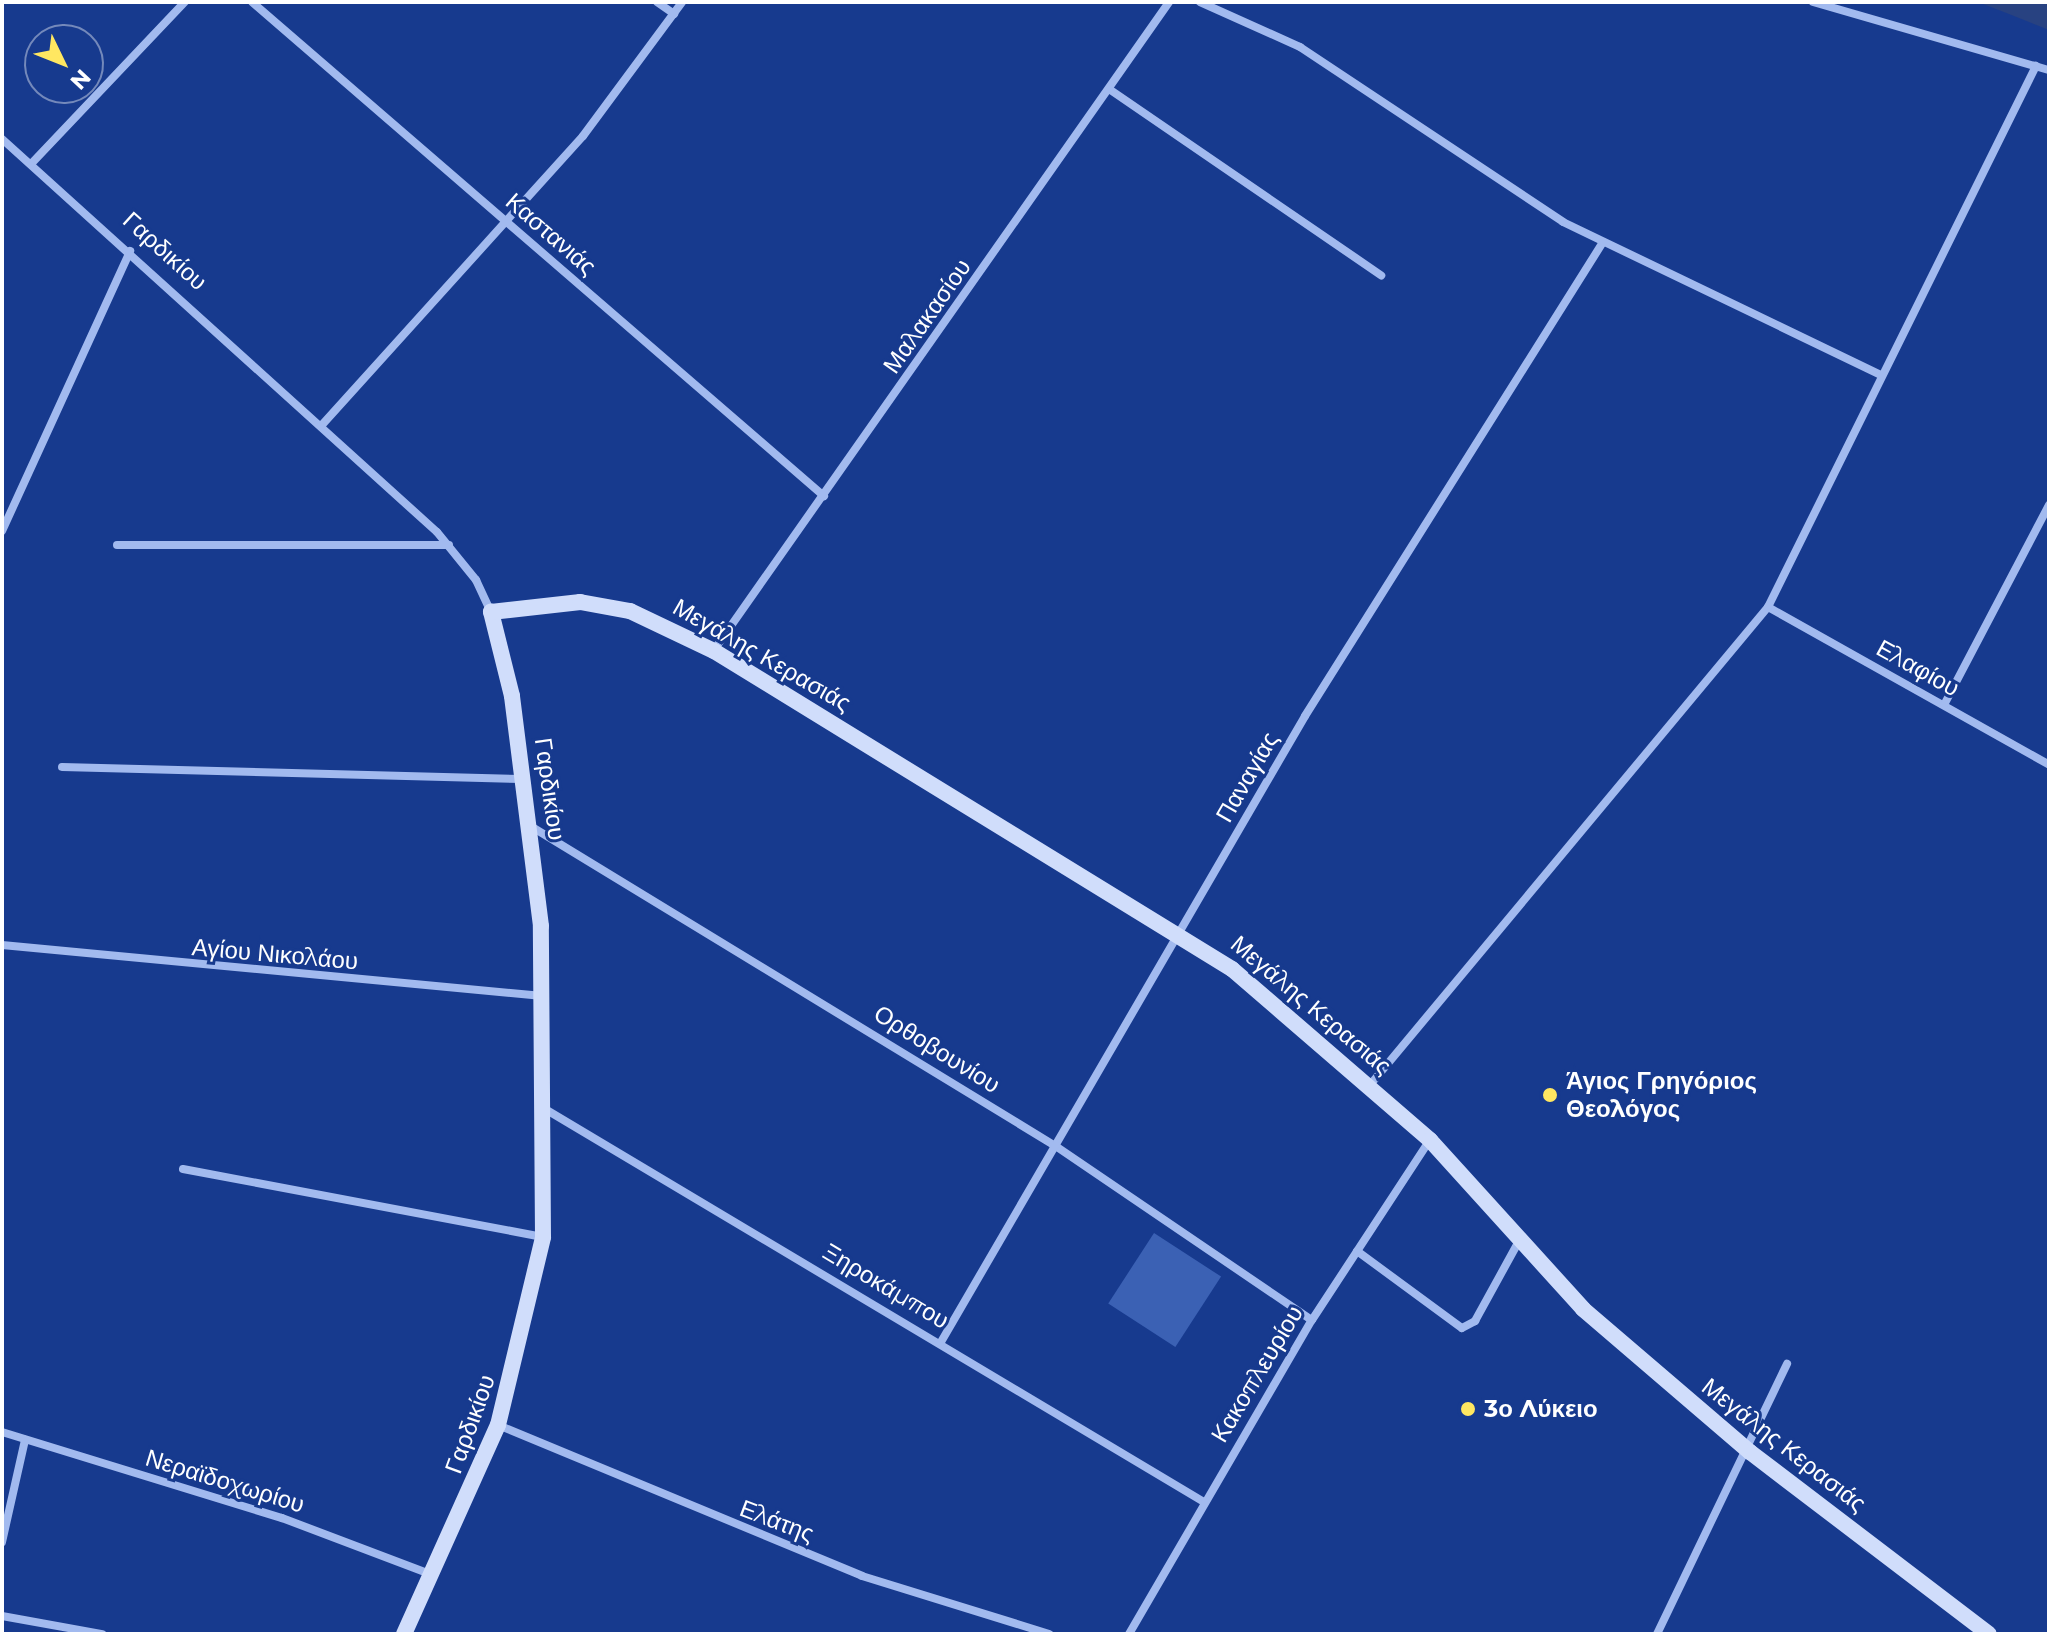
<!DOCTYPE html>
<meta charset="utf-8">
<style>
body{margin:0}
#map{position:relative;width:2051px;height:1636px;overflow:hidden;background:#173a8e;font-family:Montserrat,sans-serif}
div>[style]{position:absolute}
.water>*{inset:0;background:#284281}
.building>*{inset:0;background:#3b61b4;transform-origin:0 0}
.street>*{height:8px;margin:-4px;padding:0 4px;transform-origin:4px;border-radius:4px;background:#a2baef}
.secondary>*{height:16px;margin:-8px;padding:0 8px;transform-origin:8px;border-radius:8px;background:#d0ddfb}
.dots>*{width:22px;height:22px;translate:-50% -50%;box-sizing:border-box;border:4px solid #173a8e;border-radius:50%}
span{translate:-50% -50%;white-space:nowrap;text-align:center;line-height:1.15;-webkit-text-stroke:6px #173a8e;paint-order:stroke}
.street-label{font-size:24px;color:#fff}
.poi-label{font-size:24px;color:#fff;font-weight:700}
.left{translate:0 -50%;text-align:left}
.frame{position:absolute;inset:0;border:4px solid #fff;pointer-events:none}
.north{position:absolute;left:24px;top:24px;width:80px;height:80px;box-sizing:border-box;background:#173a8e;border:2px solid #7489bb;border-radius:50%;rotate:133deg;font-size:22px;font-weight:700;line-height:32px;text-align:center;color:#fff}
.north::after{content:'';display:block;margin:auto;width:28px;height:36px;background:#ffe761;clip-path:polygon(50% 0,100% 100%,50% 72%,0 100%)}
</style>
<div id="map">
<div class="water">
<div style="clip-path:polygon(1978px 2px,2049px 2px,2049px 30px,2009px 14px)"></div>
</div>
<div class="building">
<div style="left:1154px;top:1233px;width:80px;height:84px;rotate:33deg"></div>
</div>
<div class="street">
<div style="left:252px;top:2px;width:756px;rotate:40.82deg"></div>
<div style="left:657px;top:2px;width:21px;rotate:35deg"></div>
<div style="left:1200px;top:2px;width:110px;rotate:24.2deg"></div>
<div style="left:1300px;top:47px;width:316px;rotate:33.6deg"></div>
<div style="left:1563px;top:222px;width:353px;rotate:25.7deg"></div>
<div style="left:1813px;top:2px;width:246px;rotate:16.1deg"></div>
<div style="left:1109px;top:89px;width:330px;rotate:34.4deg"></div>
<div style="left:2px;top:139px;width:586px;rotate:42.1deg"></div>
<div style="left:437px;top:532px;width:62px;rotate:50.9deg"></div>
<div style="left:476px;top:580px;width:35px;rotate:65deg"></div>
<div style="left:31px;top:164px;width:224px;rotate:-46.5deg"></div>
<div style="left:321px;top:426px;width:391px;rotate:-47.9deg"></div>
<div style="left:583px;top:136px;width:167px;rotate:-53.5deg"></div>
<div style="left:2px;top:531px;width:308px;rotate:-65.4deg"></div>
<div style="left:117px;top:545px;width:332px"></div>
<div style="left:1768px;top:607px;width:322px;rotate:29.3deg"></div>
<div style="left:714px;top:650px;width:792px;rotate:-54.92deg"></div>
<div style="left:1944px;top:705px;width:226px;rotate:-62.3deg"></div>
<div style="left:62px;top:767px;width:463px;rotate:1.5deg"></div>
<div style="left:532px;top:827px;width:615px;rotate:31.36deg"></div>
<div style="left:1057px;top:1147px;width:308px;rotate:34.2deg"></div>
<div style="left:2px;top:945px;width:543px;rotate:5.39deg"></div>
<div style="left:1370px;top:1085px;width:622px;rotate:-50.22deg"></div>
<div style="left:1768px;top:607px;width:604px;rotate:-63.65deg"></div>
<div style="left:545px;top:1109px;width:767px;rotate:30.81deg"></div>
<div style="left:183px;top:1169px;width:366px;rotate:10.7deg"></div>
<div style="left:1357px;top:1251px;width:130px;rotate:36.3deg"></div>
<div style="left:1462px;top:1328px;width:15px;rotate:-28deg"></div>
<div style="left:1475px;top:1321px;width:91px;rotate:-61.2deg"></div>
<div style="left:941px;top:1342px;width:724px;rotate:-59.82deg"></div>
<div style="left:1305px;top:716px;width:560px;rotate:-57.84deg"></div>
<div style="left:498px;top:1425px;width:394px;rotate:22.5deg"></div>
<div style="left:862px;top:1576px;width:196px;rotate:17.2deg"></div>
<div style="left:2px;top:1432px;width:293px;rotate:17.1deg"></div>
<div style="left:282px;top:1518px;width:161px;rotate:20.7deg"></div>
<div style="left:2px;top:1542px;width:105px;rotate:-77.3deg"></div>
<div style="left:2px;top:1616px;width:102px;rotate:10.2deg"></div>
<div style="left:1129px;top:1634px;width:363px;rotate:-59.8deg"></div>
<div style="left:1312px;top:1320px;width:215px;rotate:-56.8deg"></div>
<div style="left:1657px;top:1634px;width:300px;rotate:-64.3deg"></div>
</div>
<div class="secondary">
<div style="left:404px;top:1634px;width:229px;rotate:-65.8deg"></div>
<div style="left:498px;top:1425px;width:193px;rotate:-76.5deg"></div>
<div style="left:543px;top:1237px;width:311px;rotate:-90.4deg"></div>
<div style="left:541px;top:926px;width:232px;rotate:-97.2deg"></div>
<div style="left:512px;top:696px;width:87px;rotate:-104deg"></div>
<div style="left:491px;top:612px;width:90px;rotate:-6.4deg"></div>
<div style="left:580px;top:602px;width:51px;rotate:10.2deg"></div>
<div style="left:630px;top:611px;width:93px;rotate:25.5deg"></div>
<div style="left:714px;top:651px;width:608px;rotate:31.55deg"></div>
<div style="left:1232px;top:969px;width:262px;rotate:40.8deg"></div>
<div style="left:1430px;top:1140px;width:228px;rotate:47.8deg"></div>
<div style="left:1583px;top:1309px;width:220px;rotate:40.6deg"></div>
<div style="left:1750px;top:1452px;width:300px;rotate:37.3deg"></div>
</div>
<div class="dots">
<div style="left:1550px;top:1095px;background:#ffe761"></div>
<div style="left:1468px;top:1409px;background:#ffe761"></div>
</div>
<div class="street-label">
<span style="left:551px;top:234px;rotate:41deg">Καστανιάς</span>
<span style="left:165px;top:251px;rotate:42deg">Γαρδικίου</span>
<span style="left:927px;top:316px;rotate:-55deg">Μαλακασίου</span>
<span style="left:762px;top:655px;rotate:30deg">Μεγάλης Κερασιάς</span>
<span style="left:1918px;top:668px;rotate:29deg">Ελαφίου</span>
<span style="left:1247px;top:777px;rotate:-60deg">Παναγίας</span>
<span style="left:550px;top:789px;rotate:82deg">Γαρδικίου</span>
<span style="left:275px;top:954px;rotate:5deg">Αγίου Νικολάου</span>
<span style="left:1311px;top:1005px;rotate:40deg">Μεγάλης Κερασιάς</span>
<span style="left:937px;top:1049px;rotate:32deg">Ορθοβουνίου</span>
<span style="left:886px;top:1286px;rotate:31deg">Ξηροκάμπου</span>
<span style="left:1257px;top:1374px;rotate:-59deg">Κακοπλευρίου</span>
<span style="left:470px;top:1424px;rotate:-70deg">Γαρδικίου</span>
<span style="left:1784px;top:1445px;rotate:38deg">Μεγάλης Κερασιάς</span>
<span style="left:225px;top:1481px;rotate:17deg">Νεραϊδοχωρίου</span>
<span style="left:777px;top:1521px;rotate:21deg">Ελάτης</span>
</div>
<div class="poi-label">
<span class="left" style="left:1566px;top:1095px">Άγιος Γρηγόριος<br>Θεολόγος</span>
<span class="left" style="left:1484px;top:1409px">3ο Λύκειο</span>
</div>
<div class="frame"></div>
<div class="north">N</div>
</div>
